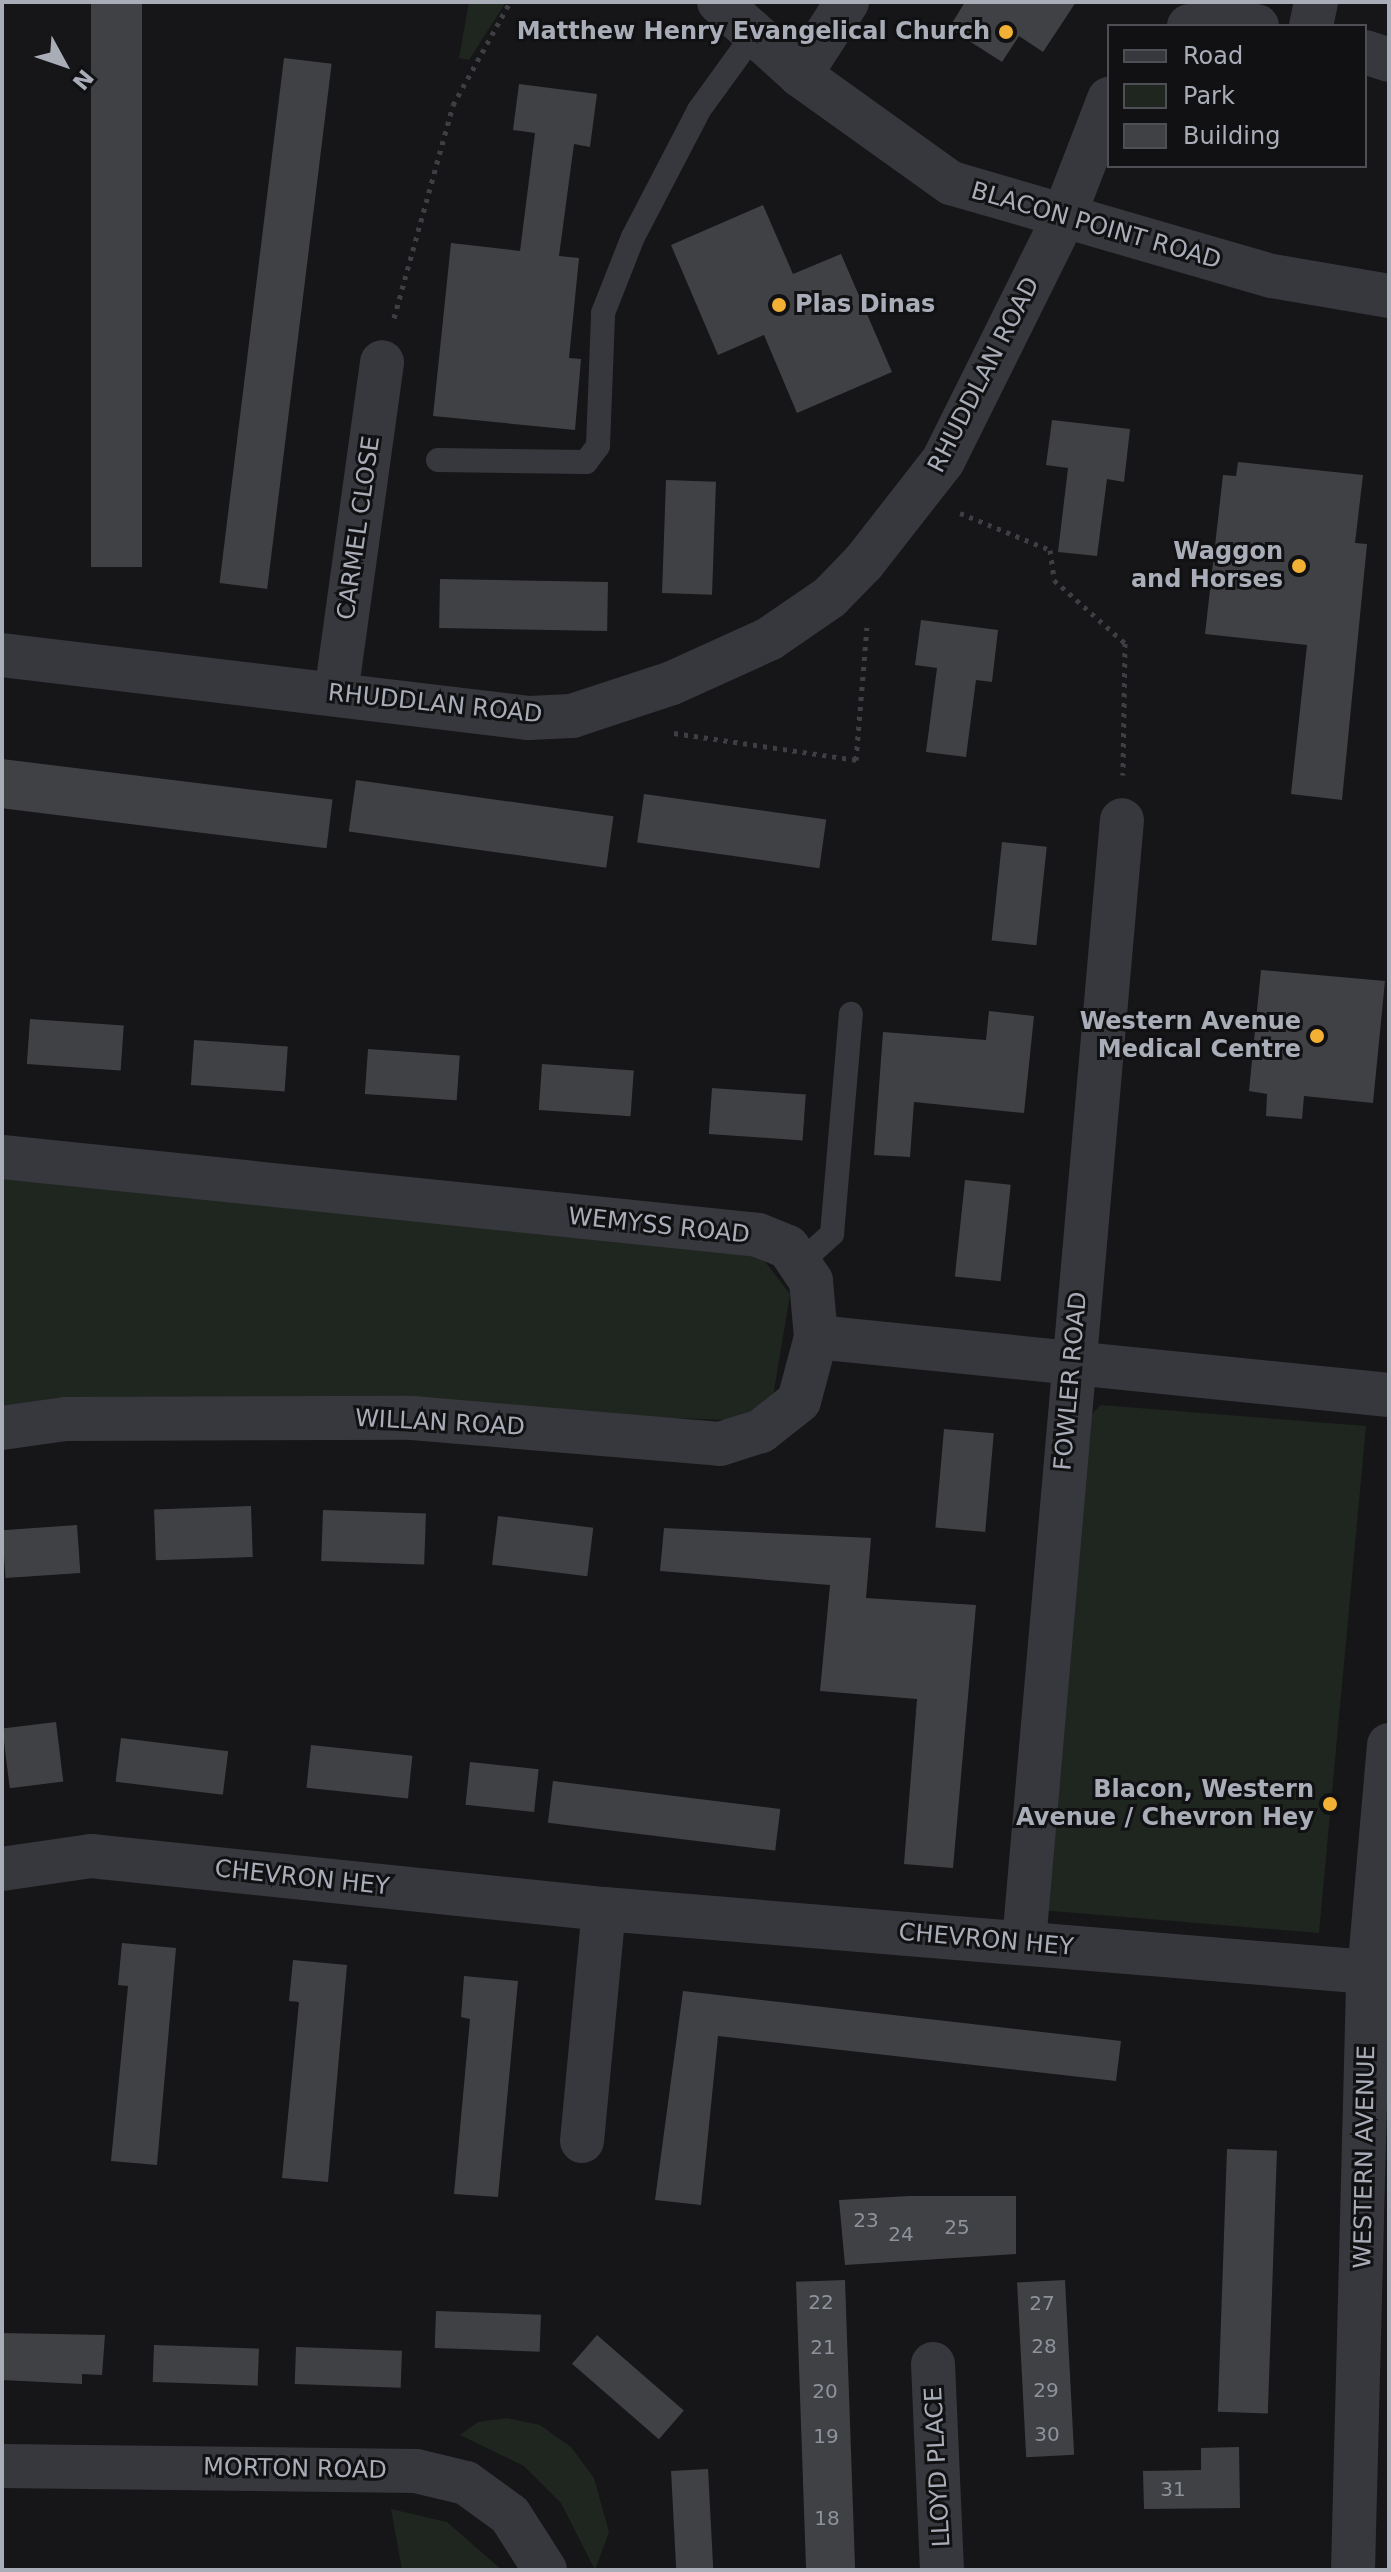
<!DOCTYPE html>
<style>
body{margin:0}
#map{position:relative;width:1391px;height:2572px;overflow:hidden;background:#161618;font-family:"DejaVu Sans",sans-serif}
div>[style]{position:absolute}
.green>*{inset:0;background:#1e261f}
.building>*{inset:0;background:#404145;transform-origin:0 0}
.path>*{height:5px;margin-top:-2.5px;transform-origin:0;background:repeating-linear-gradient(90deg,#3d3f44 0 4px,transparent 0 10px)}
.service>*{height:24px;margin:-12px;padding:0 12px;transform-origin:12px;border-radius:12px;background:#37383d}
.minor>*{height:44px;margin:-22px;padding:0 22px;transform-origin:22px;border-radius:22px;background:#37383d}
.tertiary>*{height:44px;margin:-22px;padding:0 22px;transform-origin:22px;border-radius:22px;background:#37383d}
.dots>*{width:22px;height:22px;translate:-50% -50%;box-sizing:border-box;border:4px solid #111113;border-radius:50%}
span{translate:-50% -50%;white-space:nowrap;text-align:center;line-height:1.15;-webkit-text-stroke:6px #111113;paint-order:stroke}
.number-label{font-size:20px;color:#8e929b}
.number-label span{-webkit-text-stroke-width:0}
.poi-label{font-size:24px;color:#a8adb8;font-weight:700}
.right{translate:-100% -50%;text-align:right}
.left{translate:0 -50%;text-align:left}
.street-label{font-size:24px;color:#a8adb8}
.frame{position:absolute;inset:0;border:4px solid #a8adb8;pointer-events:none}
.legend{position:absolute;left:1107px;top:24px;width:260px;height:144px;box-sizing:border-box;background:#111113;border:2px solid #4d4f55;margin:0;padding:10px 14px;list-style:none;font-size:24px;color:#a8adb8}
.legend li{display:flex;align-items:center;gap:16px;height:40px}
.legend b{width:40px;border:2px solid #4d4f55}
.north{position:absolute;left:24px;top:24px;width:80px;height:80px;-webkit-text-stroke:6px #111113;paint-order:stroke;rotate:130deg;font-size:22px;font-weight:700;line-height:32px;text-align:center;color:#a8adb8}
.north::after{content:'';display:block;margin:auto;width:28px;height:36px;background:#a8adb8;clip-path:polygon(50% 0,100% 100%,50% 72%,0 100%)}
</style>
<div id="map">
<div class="green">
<div style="clip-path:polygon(469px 2px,506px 2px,469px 60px,459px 58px)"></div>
<div style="clip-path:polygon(2px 1179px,756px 1250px,790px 1294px,772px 1403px,726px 1420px,157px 1398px,2px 1415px)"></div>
<div style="clip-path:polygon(1101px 1405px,1366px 1426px,1319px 1933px,1040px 1910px,1082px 1424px)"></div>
<div style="clip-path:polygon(507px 2418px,540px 2425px,571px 2447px,594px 2478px,609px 2532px,595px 2570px,561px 2503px,524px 2466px,460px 2435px,478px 2422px)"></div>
<div style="clip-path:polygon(391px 2509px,447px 2522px,502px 2570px,402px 2570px)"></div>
</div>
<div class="building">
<div style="left:91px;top:2px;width:51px;height:565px"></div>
<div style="clip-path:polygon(965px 2px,1076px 2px,1043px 52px,1019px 36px,1002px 62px,949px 28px)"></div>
<div style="left:284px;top:58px;width:48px;height:529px;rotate:7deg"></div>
<div style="clip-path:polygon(519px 84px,597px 94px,590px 147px,574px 144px,559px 256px,579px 258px,569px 358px,581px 359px,575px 430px,433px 416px,451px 243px,520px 251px,535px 133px,513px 130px)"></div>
<div style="clip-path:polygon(763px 205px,793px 274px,841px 254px,892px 372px,797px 413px,764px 335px,718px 355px,671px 245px)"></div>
<div style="clip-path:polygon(1052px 420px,1130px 429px,1124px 482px,1107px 479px,1097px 556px,1058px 552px,1068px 468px,1046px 465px)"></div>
<div style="clip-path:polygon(1238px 462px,1363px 475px,1355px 543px,1367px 544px,1342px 800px,1291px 794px,1307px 645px,1205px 634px,1223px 475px,1236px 476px)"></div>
<div style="left:666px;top:480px;width:50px;height:113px;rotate:2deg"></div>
<div style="left:440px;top:579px;width:168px;height:49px;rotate:1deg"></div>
<div style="clip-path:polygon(921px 620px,998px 630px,992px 682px,976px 680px,966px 757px,926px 752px,937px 668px,915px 665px)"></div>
<div style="left:2px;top:759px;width:333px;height:49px;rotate:7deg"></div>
<div style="left:356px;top:780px;width:260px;height:52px;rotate:8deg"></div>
<div style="left:644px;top:794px;width:184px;height:49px;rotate:8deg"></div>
<div style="left:1002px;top:842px;width:45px;height:99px;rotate:6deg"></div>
<div style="clip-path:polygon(1261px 970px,1385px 981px,1373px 1103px,1304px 1096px,1302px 1119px,1266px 1116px,1267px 1094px,1249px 1091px)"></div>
<div style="clip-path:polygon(989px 1011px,1034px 1016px,1024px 1113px,914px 1102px,910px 1157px,874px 1155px,883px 1032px,986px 1040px)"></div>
<div style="left:30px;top:1019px;width:94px;height:45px;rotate:4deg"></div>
<div style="left:194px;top:1040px;width:94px;height:45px;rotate:4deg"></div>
<div style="left:368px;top:1049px;width:92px;height:45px;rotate:4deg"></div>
<div style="left:542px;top:1064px;width:92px;height:46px;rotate:4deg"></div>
<div style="left:712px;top:1088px;width:94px;height:46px;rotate:4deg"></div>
<div style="left:965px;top:1180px;width:46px;height:97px;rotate:6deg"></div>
<div style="left:944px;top:1429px;width:50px;height:99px;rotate:5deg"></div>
<div style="left:251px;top:1506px;width:51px;height:97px;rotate:88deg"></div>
<div style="left:323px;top:1510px;width:103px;height:51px;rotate:2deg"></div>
<div style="left:498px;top:1516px;width:96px;height:49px;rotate:7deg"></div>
<div style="left:77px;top:1525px;width:48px;height:75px;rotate:86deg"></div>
<div style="clip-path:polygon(664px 1528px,871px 1538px,866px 1598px,976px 1605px,953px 1868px,904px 1864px,917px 1699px,820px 1691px,830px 1585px,660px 1571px)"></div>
<div style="left:56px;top:1722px;width:60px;height:54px;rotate:83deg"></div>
<div style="left:121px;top:1738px;width:108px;height:44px;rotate:7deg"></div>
<div style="left:311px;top:1745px;width:102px;height:43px;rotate:6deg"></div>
<div style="left:470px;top:1762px;width:69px;height:43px;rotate:6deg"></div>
<div style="left:553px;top:1781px;width:229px;height:42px;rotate:7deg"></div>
<div style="clip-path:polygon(122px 1943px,176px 1948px,157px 2165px,111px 2161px,128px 1986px,118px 1985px)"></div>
<div style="clip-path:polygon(293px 1960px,347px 1965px,328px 2182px,282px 2178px,299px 2002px,289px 2001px)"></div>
<div style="clip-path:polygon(464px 1976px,518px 1981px,498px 2197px,454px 2194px,470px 2019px,461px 2017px)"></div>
<div style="clip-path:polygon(683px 1991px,1121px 2041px,1116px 2081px,718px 2036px,701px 2205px,655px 2200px)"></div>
<div style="left:1227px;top:2149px;width:50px;height:263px;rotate:2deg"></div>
<div style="clip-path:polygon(910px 2196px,1016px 2196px,1016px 2254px,845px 2265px,839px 2200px)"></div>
<div style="left:845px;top:2280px;width:290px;height:49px;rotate:88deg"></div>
<div style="left:1065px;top:2280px;width:175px;height:48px;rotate:87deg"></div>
<div style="left:436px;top:2311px;width:105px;height:37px;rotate:2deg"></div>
<div style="clip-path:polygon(2px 2333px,105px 2335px,102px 2375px,82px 2374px,82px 2384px,2px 2380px)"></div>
<div style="left:597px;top:2335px;width:115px;height:38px;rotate:41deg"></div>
<div style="left:154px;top:2345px;width:105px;height:37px;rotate:2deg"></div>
<div style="left:296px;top:2347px;width:106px;height:37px;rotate:2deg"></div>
<div style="clip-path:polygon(1239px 2447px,1240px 2508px,1144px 2509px,1143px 2471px,1201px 2470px,1201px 2448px)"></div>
<div style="left:708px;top:2469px;width:101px;height:37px;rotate:87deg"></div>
</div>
<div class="path">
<div style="left:394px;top:318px;width:221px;rotate:-74.5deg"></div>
<div style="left:453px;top:105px;width:118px;rotate:-61deg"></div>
<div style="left:960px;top:513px;width:97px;rotate:22.3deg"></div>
<div style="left:1050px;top:550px;width:30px;rotate:82deg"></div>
<div style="left:1054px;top:580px;width:95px;rotate:41.6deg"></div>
<div style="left:1125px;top:643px;width:132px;rotate:90.9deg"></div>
<div style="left:674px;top:733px;width:184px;rotate:8.4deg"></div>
<div style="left:856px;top:760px;width:133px;rotate:-85.3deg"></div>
</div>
<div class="service">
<div style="left:438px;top:460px;width:148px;rotate:0.8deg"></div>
<div style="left:586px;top:462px;width:20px;rotate:-53deg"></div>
<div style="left:598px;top:446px;width:133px;rotate:-87.8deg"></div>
<div style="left:603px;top:313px;width:82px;rotate:-68.5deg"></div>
<div style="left:633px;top:237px;width:143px;rotate:-62.5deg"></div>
<div style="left:699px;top:110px;width:94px;rotate:-54.1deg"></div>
<div style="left:799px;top:1264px;width:45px;rotate:-42.3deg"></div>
<div style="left:832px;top:1234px;width:221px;rotate:-85.1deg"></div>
</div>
<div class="minor">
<div style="left:1189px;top:26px;width:68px"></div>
<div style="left:1311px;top:26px;width:25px;rotate:-78deg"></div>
<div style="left:1365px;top:52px;width:25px;rotate:18deg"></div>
<div style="left:800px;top:75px;width:87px;rotate:-57.2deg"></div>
<div style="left:2px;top:655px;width:531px;rotate:6.82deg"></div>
<div style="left:529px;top:718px;width:43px;rotate:-2.7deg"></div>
<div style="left:572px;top:716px;width:105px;rotate:-18.3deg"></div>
<div style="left:672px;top:683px;width:107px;rotate:-24.4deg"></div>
<div style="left:769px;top:639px;width:74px;rotate:-34.5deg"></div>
<div style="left:830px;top:597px;width:49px;rotate:-45.8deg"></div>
<div style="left:864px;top:562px;width:128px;rotate:-52deg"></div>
<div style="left:943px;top:461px;width:268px;rotate:-63.6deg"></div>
<div style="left:1062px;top:221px;width:131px;rotate:-68.9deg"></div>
<div style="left:336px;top:694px;width:335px;rotate:-82.1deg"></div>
<div style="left:2px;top:1157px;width:760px;rotate:5.89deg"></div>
<div style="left:758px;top:1235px;width:32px;rotate:22deg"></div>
<div style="left:788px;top:1247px;width:41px;rotate:55.9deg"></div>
<div style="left:811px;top:1281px;width:56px;rotate:84.9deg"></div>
<div style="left:816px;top:1337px;width:576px;rotate:5.78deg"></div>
<div style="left:2px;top:1428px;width:64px;rotate:-8.1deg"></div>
<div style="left:65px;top:1419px;width:347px;rotate:-0.2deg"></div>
<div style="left:412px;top:1418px;width:309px;rotate:4.8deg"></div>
<div style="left:720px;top:1444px;width:43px;rotate:-17.6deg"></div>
<div style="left:761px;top:1431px;width:48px;rotate:-38.3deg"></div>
<div style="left:799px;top:1401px;width:66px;rotate:-75.1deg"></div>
<div style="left:2px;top:1869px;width:90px;rotate:-8.3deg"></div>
<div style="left:91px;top:1856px;width:516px;rotate:5.9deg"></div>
<div style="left:604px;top:1909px;width:767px;rotate:4.71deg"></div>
<div style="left:1024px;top:1942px;width:1126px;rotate:-85.01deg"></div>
<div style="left:582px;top:2141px;width:233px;rotate:-84.6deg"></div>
<div style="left:933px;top:2364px;width:206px;rotate:87.5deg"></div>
<div style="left:2px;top:2466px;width:414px;rotate:0.7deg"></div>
<div style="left:416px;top:2471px;width:51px;rotate:13.5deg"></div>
<div style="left:466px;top:2483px;width:54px;rotate:36deg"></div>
<div style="left:510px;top:2515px;width:65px;rotate:57.5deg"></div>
</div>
<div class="tertiary">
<div style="left:719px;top:2px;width:109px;rotate:42deg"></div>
<div style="left:800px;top:75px;width:186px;rotate:35.6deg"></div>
<div style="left:951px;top:183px;width:334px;rotate:16.2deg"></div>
<div style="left:1272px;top:276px;width:119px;rotate:9.7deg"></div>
<div style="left:1353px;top:2570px;width:585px;rotate:-88.53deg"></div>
<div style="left:1368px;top:1985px;width:241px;rotate:-85deg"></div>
</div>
<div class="dots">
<div style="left:1006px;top:32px;background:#f2b134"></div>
<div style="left:779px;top:305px;background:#f2b134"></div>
<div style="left:1299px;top:566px;background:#f2b134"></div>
<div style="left:1317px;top:1036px;background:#f2b134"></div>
<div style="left:1330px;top:1804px;background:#f2b134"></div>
</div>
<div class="number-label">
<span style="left:866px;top:2220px">23</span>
<span style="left:957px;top:2227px">25</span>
<span style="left:901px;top:2234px">24</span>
<span style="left:821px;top:2302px">22</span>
<span style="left:1042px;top:2303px">27</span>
<span style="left:1044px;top:2346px">28</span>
<span style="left:823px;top:2347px">21</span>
<span style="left:1046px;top:2390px">29</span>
<span style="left:825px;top:2391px">20</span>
<span style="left:1047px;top:2434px">30</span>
<span style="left:826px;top:2436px">19</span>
<span style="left:1173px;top:2489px">31</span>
<span style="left:827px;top:2518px">18</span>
</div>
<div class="poi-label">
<span class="right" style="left:990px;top:32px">Matthew Henry Evangelical Church</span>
<span class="left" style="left:795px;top:305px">Plas Dinas</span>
<span class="right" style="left:1283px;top:566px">Waggon<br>and Horses</span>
<span class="right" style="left:1301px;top:1036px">Western Avenue<br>Medical Centre</span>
<span class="right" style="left:1314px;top:1804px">Blacon, Western<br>Avenue / Chevron Hey</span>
</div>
<div class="street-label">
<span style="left:1096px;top:226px;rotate:16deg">BLACON POINT ROAD</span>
<span style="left:984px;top:375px;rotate:-63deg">RHUDDLAN ROAD</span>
<span style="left:359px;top:528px;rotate:-82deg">CARMEL CLOSE</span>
<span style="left:435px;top:704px;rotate:6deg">RHUDDLAN ROAD</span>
<span style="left:659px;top:1226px;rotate:6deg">WEMYSS ROAD</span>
<span style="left:1071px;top:1381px;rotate:-85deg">FOWLER ROAD</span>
<span style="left:440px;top:1423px;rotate:3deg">WILLAN ROAD</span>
<span style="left:302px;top:1878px;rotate:6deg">CHEVRON HEY</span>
<span style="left:986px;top:1940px;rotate:5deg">CHEVRON HEY</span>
<span style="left:1365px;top:2157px;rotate:-89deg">WESTERN AVENUE</span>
<span style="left:938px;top:2467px;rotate:-93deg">LLOYD PLACE</span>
<span style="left:295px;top:2469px;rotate:1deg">MORTON ROAD</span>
</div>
<div class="frame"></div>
<ul class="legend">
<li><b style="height:10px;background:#37383d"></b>Road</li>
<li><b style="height:22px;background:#1e261f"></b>Park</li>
<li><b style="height:22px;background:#404145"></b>Building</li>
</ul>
<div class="north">N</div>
</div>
